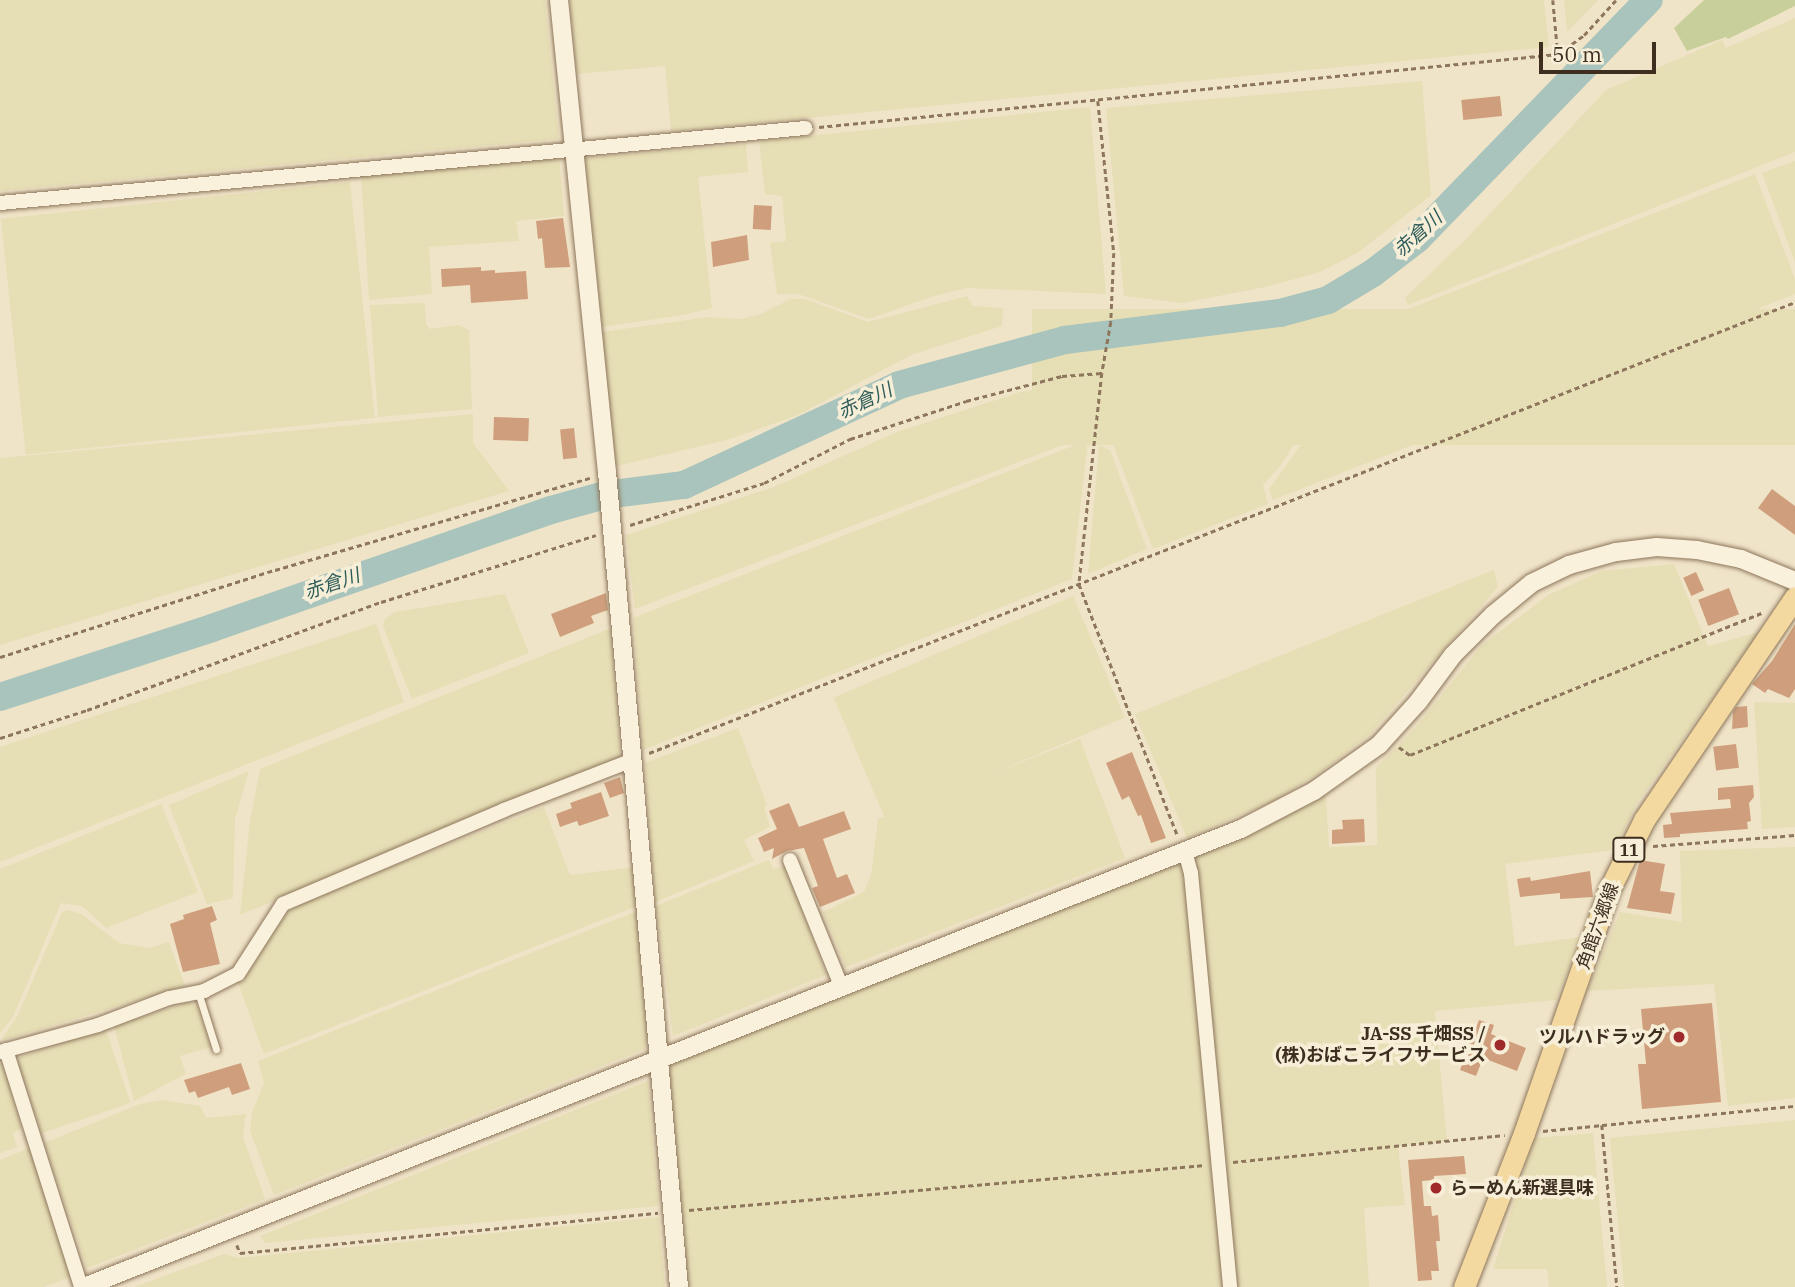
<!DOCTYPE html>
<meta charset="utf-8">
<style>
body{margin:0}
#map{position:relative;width:1795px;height:1287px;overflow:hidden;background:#f0e4c8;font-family:"IBM Plex Serif","Noto Sans JP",serif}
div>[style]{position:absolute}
.farmland>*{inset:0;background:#e6deb5;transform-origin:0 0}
.green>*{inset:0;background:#c9cf9b}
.river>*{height:28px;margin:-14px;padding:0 14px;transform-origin:14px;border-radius:14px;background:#a9c4bc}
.building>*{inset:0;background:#cf9f7d;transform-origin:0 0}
.path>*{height:2.5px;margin-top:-1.25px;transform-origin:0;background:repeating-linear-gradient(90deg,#8d765c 0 5px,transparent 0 8.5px)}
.roads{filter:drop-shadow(0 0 2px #8d765c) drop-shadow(0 0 2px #8d765c)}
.service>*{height:7px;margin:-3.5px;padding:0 3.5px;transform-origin:3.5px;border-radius:3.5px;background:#faf1dc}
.minor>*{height:14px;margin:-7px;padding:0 7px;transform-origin:7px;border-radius:7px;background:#faf1dc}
.tertiary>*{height:18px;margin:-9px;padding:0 9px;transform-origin:9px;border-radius:9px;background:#faf1dc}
.primary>*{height:21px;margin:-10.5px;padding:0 10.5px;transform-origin:10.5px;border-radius:10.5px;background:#f3d9a0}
.dots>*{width:19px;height:19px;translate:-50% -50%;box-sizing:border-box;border:4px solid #f7eed8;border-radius:50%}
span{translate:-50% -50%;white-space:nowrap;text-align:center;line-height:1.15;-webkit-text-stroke:7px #f7eed8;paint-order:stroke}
.shield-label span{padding:2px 5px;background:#f7eed8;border:2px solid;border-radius:5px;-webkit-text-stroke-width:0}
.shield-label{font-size:16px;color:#3d2e20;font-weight:700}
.street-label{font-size:18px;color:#3d2e20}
.poi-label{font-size:18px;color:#3d2e20;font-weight:700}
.right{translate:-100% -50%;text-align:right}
.left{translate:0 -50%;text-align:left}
.water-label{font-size:19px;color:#2f5d5a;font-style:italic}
.scale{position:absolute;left:1539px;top:42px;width:117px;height:32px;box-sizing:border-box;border:4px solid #3d2e20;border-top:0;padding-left:9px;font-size:21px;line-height:24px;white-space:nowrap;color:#3d2e20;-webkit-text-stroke:5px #f7eed8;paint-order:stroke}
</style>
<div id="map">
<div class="farmland">
<div style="clip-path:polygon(0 0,545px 0,559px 139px,0 191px)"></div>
<div style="clip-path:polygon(569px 0,1544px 0,1549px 47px,671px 131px,665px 66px,577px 74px)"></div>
<div style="clip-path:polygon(1564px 0,1598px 0,1567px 32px)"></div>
<div style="clip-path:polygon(1795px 18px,1795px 152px,1408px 305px,1405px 298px,1467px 238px,1606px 90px,1722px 40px,1726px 48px)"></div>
<div style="clip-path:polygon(1422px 81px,1431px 195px,1359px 252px,1320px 272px,1270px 286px,1183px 303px,1124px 296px,1106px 108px)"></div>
<div style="clip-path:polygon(1090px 107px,1106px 294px,967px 288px,931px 297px,869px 319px,798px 294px,777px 294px,770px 243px,786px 241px,782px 196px,765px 194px,759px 141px)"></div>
<div style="clip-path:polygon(746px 144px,748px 172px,698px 177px,712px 308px,684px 315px,602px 327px,585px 158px)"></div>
<div style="clip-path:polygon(559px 158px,564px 216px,516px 221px,519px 241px,429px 247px,432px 294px,369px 300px,361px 175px)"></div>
<div style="clip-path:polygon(1795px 161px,1795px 262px,1762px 173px)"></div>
<div style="clip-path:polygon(1755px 174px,1795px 279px,1795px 294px,1273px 500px,1269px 489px,1331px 403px,1351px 344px,1359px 332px,1375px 322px)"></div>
<div style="left:350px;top:182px;width:237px;height:351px;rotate:84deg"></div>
<div style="clip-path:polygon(967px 296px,973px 306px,1003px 308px,1002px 326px,911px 355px,798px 415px,727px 440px,612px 467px,602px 332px,708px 317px,740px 319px,761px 314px,791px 299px,805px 299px,868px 322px)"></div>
<div style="clip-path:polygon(425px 303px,426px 324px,430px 329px,458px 325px,469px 330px,472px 409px,378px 417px,370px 305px)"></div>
<div style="left:1795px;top:309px;width:136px;height:763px;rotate:90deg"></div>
<div style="clip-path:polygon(1306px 347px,1333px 350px,1331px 381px,1282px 464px,1263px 485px,1268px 504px,1153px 549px,1108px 431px,1108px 408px,1113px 390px,1137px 376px,1198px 363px)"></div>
<div style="clip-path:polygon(1095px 380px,1089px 435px,635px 609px,626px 535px,774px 487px,897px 432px,1020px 392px)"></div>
<div style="clip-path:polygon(473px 414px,473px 443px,509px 491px,0 645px,0 458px)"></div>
<div style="clip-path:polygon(1088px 440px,1072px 579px,643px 750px,633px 618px)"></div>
<div style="clip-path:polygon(1099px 445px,1110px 450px,1147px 549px,1088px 574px)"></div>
<div style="clip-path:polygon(1674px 564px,1708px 646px,1759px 632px,1637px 803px,1614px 850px,1505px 864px,1515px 946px,1581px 937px,1556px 1000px,1435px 1011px,1447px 1141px,1398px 1146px,1405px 1205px,1364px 1208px,1369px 1287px,679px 1287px,660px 1061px,1185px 851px,1325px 784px,1329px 847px,1377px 845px,1376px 768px,1416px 727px,1482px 645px,1548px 595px,1602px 571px)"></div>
<div style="clip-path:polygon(1494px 570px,1498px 587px,1371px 733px,1321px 772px,1273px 801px,1187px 838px,1135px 714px)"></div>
<div style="clip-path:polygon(505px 594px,529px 653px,412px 699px,383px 626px,385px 619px,395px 612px)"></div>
<div style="left:1073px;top:596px;width:132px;height:260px;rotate:67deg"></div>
<div style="clip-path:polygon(376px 624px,404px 702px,0 862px,0 747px)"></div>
<div style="clip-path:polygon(611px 628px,620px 757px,240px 915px,250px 820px,260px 769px)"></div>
<div style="clip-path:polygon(1754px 702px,1795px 703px,1795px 827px,1762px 829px)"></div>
<div style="clip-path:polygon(738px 728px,767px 805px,764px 807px,770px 827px,744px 840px,754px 861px,655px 902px,645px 763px)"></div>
<div style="clip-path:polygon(1080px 739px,1125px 858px,846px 967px,823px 912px,864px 892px,871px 875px,878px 819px)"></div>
<div style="clip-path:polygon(249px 771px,235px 819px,233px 898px,207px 904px,169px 805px)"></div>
<div style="clip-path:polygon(161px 804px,198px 892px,106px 928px,82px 906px,61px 903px,13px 1017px,0 1033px,0 869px)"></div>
<div style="clip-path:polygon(544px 807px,570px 875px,634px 867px,637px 906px,264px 1054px,238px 983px,285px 914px,302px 902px)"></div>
<div style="clip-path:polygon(1795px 847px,1795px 1098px,1728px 1106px,1714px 984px,1587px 991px,1620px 912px,1682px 922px,1680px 851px)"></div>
<div style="clip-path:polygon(769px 860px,773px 869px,786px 865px,826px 975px,673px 1036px,656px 906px)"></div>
<div style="clip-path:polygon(69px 910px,81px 914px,119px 943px,150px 948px,169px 942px,185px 986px,4px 1040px,3px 1037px,18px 1015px,62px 912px)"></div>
<div style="clip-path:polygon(637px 911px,648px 1030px,645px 1049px,274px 1195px,250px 1131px,252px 1113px,264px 1083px,258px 1061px)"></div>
<div style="clip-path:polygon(187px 1002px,197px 1006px,211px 1047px,180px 1056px,186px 1074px,134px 1101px,114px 1026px)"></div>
<div style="left:105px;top:1028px;width:79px;height:94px;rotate:71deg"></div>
<div style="clip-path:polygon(3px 1063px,21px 1128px,13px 1133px,17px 1147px,0 1153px,0 1064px)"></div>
<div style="clip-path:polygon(648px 1081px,659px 1206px,265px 1243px,260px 1236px)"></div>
<div style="clip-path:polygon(162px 1100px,200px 1106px,206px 1118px,246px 1114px,243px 1137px,265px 1199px,87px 1268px,44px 1143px,140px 1104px)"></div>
<div style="clip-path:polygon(1795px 1120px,1795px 1287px,1624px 1287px,1610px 1138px)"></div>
<div style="clip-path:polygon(1593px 1133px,1607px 1287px,1549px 1287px,1547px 1269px,1493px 1269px,1534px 1138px)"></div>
<div style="clip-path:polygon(32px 1147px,70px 1277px,44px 1287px,0 1287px,0 1160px)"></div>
<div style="clip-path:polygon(659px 1217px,665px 1287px,134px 1287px,224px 1254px,238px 1258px)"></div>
</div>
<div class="green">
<div style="clip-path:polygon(1704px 0,1795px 0,1795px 6px,1728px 39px,1726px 37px,1687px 51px,1674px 28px)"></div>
</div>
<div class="river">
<div style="left:0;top:697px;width:223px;rotate:-18deg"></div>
<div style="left:212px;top:628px;width:359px;rotate:-19.2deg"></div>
<div style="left:551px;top:510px;width:56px;rotate:-15.5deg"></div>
<div style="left:605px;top:495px;width:80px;rotate:-7.2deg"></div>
<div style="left:684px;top:485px;width:237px;rotate:-24.9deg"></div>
<div style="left:899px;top:385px;width:172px;rotate:-15.2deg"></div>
<div style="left:1065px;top:340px;width:217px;rotate:-7.2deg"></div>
<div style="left:1280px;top:313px;width:50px;rotate:-15.2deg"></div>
<div style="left:1328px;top:300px;width:52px;rotate:-31deg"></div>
<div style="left:1373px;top:273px;width:56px;rotate:-37.7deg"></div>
<div style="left:1417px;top:239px;width:333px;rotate:-45.9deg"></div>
</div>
<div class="building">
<div style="left:1500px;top:96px;width:20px;height:39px;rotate:84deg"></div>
<div style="left:754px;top:205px;width:18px;height:24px;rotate:3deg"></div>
<div style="clip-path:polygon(563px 218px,570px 267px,545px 268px,542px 238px,538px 239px,536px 221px)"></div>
<div style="clip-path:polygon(747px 235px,749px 260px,713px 267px,711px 242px)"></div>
<div style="clip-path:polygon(481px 267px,481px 271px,495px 270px,495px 273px,526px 271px,528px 299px,471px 303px,470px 285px,442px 287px,441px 269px)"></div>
<div style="left:494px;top:417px;width:35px;height:23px;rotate:2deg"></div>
<div style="left:574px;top:428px;width:30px;height:14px;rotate:84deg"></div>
<div style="clip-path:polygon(1772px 489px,1795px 506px,1795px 535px,1758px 508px)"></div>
<div style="left:1696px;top:572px;width:20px;height:14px;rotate:66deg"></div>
<div style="left:1729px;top:588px;width:28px;height:33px;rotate:69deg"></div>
<div style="clip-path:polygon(606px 593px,608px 610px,591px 616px,594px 623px,560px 637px,551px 614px)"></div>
<div style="clip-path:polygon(1795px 624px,1795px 689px,1789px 698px,1768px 689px,1765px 693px,1752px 684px,1772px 661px)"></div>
<div style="clip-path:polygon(1747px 706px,1748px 727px,1732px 729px,1733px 712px,1736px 707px)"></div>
<div style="left:1736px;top:744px;width:24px;height:23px;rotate:83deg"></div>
<div style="clip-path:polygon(1132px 752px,1166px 838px,1151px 843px,1141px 815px,1138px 816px,1129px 796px,1122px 800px,1106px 763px)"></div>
<div style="clip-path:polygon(620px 777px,624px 793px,610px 798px,604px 783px)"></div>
<div style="clip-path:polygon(1753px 785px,1754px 797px,1749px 803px,1751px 821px,1747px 822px,1748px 829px,1680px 834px,1680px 837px,1664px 838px,1663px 825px,1672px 824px,1670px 813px,1731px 808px,1730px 799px,1718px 800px,1718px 788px)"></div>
<div style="clip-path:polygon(601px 792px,609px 816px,579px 826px,577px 821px,560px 827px,556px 814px,572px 808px,570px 803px)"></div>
<div style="clip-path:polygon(789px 803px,799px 827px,844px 811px,851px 829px,823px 839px,837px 878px,847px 874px,855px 893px,820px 907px,812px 888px,818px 886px,804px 848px,787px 851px,772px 859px,774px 848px,764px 852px,758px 838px,777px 829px,769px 811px)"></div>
<div style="clip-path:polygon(1364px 819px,1365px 842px,1332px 844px,1332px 830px,1343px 829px,1342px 820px)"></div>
<div style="clip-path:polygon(1640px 860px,1665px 864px,1660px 891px,1675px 893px,1671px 914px,1627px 908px)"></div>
<div style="clip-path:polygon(1590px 871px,1593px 897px,1560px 899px,1560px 893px,1520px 897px,1517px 879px,1530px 877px,1531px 881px)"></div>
<div style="clip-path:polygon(212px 906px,217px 920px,210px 923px,220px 964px,183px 972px,170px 924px,184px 919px,183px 915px)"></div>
<div style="clip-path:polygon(1712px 1003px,1721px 1102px,1642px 1109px,1638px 1064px,1646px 1064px,1641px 1009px)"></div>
<div style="clip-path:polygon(1479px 1020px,1494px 1025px,1491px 1034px,1526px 1048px,1517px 1071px,1483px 1058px,1476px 1076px,1460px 1070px)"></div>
<div style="clip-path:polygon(241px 1063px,250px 1089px,232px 1095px,229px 1087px,198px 1098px,195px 1091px,189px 1093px,184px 1080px)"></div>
<div style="clip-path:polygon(1464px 1156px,1466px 1174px,1434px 1176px,1434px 1180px,1422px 1181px,1424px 1206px,1431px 1206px,1432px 1216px,1438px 1215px,1440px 1241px,1436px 1241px,1439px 1271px,1431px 1271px,1432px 1280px,1418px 1281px,1408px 1160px)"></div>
</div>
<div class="path">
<div style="left:1553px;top:0;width:54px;rotate:84.7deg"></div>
<div style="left:1098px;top:101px;width:153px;rotate:84deg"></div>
<div style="left:1114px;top:253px;width:69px;rotate:92.5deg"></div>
<div style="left:1111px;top:322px;width:52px;rotate:100deg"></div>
<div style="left:1102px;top:373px;width:212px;rotate:96.2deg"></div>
<div style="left:1079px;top:584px;width:271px;rotate:68.6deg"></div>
<div style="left:819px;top:127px;width:743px;rotate:-5.64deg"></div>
<div style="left:1558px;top:54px;width:32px;rotate:-36deg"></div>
<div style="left:1584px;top:35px;width:47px;rotate:-47.6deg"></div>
<div style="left:630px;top:525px;width:140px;rotate:-17.4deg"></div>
<div style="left:764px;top:483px;width:97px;rotate:-27.1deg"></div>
<div style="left:850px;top:439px;width:122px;rotate:-18.1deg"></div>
<div style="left:966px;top:401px;width:99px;rotate:-14.6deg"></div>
<div style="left:1062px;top:376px;width:40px;rotate:-4.3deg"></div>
<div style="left:0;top:657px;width:288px;rotate:-17.6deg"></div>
<div style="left:275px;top:570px;width:328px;rotate:-16.3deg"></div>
<div style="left:0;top:738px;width:91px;rotate:-17.8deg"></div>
<div style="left:87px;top:710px;width:313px;rotate:-20.2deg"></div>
<div style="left:381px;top:602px;width:225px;rotate:-17.3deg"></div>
<div style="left:1399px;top:747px;width:14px;rotate:36deg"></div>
<div style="left:1410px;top:755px;width:379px;rotate:-22deg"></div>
<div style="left:649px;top:753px;width:1232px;rotate:-21.48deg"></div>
<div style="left:1653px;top:846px;width:142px;rotate:-4.4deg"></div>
<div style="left:1602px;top:1125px;width:163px;rotate:84.7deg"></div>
<div style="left:1543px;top:1131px;width:253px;rotate:-5.7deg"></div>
<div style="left:1233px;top:1162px;width:273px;rotate:-5.7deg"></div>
<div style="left:689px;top:1210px;width:518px;rotate:-4.98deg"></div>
<div style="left:237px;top:1245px;width:9px;rotate:69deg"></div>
<div style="left:240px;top:1253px;width:420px;rotate:-5.5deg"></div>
</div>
<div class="roads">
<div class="service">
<div style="left:198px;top:992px;width:60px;rotate:72.5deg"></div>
</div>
<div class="minor">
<div style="left:0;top:203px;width:809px;rotate:-5.32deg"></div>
<div style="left:1185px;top:851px;width:23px;rotate:75deg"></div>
<div style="left:1191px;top:873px;width:416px;rotate:84.6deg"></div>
<div style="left:790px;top:860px;width:138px;rotate:67.9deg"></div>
<div style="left:6px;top:1050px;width:249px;rotate:72.4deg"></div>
<div style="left:0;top:1052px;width:102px;rotate:-15.4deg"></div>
<div style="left:98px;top:1025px;width:76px;rotate:-20.8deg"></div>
<div style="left:169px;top:998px;width:36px;rotate:-11deg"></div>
<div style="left:204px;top:991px;width:38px;rotate:-27deg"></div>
<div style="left:238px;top:974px;width:83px;rotate:-57.3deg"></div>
<div style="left:283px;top:904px;width:240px;rotate:-23deg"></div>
<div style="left:504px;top:810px;width:138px;rotate:-21.2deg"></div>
</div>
<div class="tertiary">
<div style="left:559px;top:0;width:474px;rotate:84.2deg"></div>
<div style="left:607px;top:472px;width:818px;rotate:84.95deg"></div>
<div style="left:84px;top:1287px;width:1244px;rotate:-21.6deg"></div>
<div style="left:1241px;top:829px;width:82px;rotate:-27.5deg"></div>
<div style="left:1314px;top:791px;width:80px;rotate:-35.3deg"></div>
<div style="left:1379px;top:745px;width:58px;rotate:-47.8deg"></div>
<div style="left:1418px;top:702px;width:59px;rotate:-53.3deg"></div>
<div style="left:1453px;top:655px;width:57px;rotate:-45deg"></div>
<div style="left:1493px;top:615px;width:50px;rotate:-39.4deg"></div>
<div style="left:1532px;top:583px;width:41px;rotate:-25.9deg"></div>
<div style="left:1569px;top:565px;width:49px;rotate:-15.5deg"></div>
<div style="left:1616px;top:552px;width:41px;rotate:-7deg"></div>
<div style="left:1657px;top:547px;width:40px;rotate:4.3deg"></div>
<div style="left:1697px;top:550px;width:45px;rotate:11.6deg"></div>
<div style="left:1741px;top:559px;width:58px;rotate:22.2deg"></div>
</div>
<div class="primary">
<div style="left:1464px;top:1287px;width:165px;rotate:-68.7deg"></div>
<div style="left:1524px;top:1133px;width:260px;rotate:-70.7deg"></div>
<div style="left:1610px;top:888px;width:76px;rotate:-63.4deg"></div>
<div style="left:1644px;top:820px;width:269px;rotate:-55.9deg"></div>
</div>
</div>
<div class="dots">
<div style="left:1679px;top:1037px;background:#9e2a2b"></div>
<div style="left:1500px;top:1045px;background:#9e2a2b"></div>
<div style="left:1436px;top:1188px;background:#9e2a2b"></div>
</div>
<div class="shield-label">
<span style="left:1629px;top:850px">11</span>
</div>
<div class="street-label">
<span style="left:1598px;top:926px;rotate:-70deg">角館六郷線</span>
</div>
<div class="poi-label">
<span class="right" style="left:1486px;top:1045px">JA-SS 千畑SS /<br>(株)おばこライフサービス</span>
<span class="right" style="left:1665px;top:1037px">ツルハドラッグ</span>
<span class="left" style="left:1450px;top:1188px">らーめん新選具味</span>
</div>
<div class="water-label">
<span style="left:1418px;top:234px;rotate:-42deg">赤倉川</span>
<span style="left:865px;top:401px;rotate:-25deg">赤倉川</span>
<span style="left:332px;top:584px;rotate:-19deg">赤倉川</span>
</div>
<div class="scale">50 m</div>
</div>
